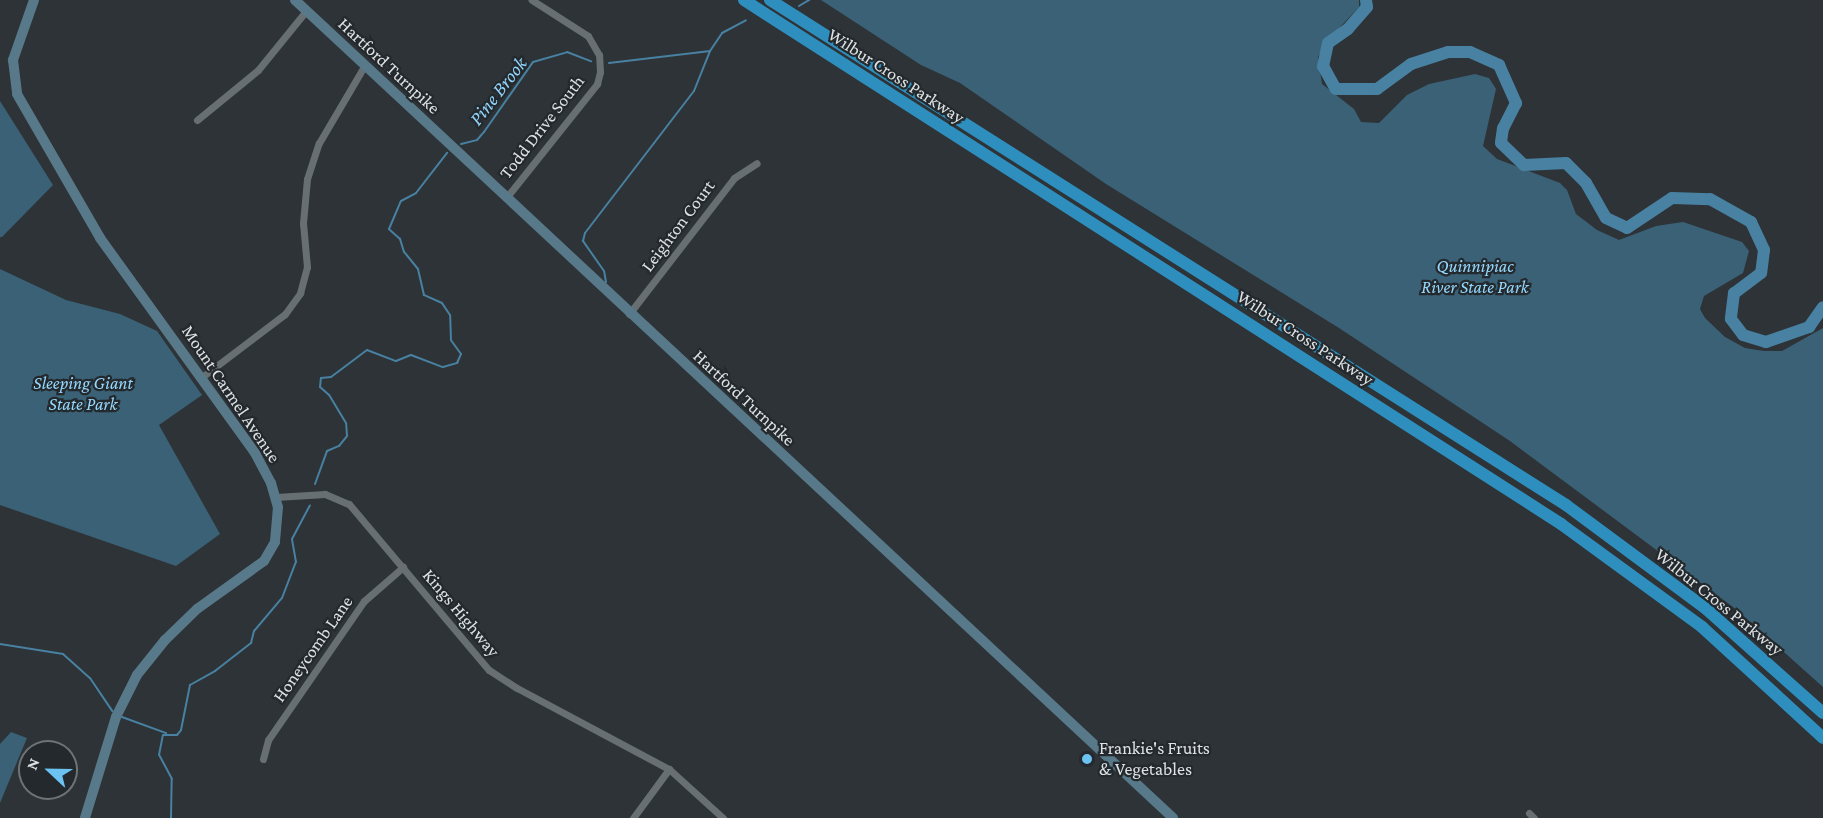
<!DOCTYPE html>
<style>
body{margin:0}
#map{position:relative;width:1823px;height:818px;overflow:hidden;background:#2d3337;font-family:"Crimson Pro",serif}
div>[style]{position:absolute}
.green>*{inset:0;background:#3b6176}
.stream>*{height:2px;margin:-1px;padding:0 1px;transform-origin:1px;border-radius:1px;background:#4881a1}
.river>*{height:12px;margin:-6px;padding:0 6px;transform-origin:6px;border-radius:6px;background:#4881a1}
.street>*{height:7px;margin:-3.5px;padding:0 3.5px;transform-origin:3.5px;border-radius:3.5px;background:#686f73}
.secondary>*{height:10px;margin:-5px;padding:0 5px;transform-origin:5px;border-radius:5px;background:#57798a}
.highway>*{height:12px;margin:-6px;padding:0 6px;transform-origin:6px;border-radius:6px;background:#2e8fbe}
.dots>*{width:16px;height:16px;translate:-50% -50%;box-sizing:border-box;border:3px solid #23292c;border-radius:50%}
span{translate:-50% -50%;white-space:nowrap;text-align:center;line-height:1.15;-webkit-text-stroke:4.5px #23292c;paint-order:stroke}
.street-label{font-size:18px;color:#dee2e5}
.park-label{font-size:18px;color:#95d8fe;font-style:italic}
.poi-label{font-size:18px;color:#dee2e5}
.left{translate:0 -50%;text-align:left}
.water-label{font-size:20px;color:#92d4fb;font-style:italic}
.north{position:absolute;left:18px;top:740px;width:60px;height:60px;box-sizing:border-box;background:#23292c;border:2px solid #6e7376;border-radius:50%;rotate:292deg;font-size:16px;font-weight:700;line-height:24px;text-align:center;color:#dee2e5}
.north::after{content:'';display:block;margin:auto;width:21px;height:27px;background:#6cc3f2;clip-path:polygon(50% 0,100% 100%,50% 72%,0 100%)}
</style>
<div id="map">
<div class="green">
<div style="clip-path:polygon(821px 0,1359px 0,1359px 7px,1327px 41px,1318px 57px,1322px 84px,1354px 109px,1361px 122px,1379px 123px,1407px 95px,1429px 84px,1475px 74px,1489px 78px,1496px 89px,1483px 146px,1497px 159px,1560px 183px,1567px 190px,1576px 214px,1597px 230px,1619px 240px,1656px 226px,1683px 222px,1742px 242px,1749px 251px,1743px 273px,1704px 296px,1700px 309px,1705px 318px,1725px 337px,1745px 348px,1764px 351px,1782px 351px,1823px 328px,1823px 687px,1737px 610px,1510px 441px,1339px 328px,1106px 184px,960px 83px,921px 65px)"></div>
<div style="clip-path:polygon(0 101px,53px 185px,2px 237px,0 237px)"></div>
<div style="clip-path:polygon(0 269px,66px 300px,120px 314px,157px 331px,202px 395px,159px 425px,220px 534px,176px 566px,0 505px)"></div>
<div style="clip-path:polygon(11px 732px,27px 738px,0 803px,0 744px)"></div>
</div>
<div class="stream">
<div style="left:799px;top:6px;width:12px;rotate:-31deg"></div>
<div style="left:609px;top:63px;width:102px;rotate:-6.8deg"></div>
<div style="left:710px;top:51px;width:22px;rotate:-56deg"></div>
<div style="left:722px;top:33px;width:27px;rotate:-28deg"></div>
<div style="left:461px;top:144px;width:16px;rotate:-14deg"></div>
<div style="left:477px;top:140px;width:11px;rotate:-49deg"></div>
<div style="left:484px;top:132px;width:85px;rotate:-55deg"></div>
<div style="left:533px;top:62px;width:35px;rotate:-16deg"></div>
<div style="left:567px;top:52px;width:26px;rotate:21deg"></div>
<div style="left:606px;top:282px;width:11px;rotate:-100deg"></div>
<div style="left:604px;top:271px;width:37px;rotate:-125deg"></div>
<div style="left:583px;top:241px;width:8px;rotate:-76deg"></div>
<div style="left:585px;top:233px;width:179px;rotate:-52.5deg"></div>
<div style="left:694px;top:91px;width:43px;rotate:-68.2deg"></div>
<div style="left:315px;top:484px;width:35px;rotate:-70deg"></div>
<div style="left:327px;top:451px;width:13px;rotate:-23deg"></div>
<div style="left:339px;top:446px;width:13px;rotate:-51deg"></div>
<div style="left:347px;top:436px;width:13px;rotate:-94deg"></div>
<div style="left:346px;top:423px;width:33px;rotate:-121deg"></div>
<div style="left:329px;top:395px;width:12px;rotate:-138deg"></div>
<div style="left:320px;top:387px;width:9px;rotate:-84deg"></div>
<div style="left:321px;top:378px;width:10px;rotate:-6deg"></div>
<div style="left:331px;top:377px;width:45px;rotate:-36.9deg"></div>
<div style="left:367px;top:350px;width:31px;rotate:21deg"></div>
<div style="left:396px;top:361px;width:16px;rotate:-22deg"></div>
<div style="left:411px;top:355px;width:34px;rotate:21deg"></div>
<div style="left:443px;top:367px;width:15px;rotate:-16deg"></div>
<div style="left:457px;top:363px;width:10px;rotate:-66deg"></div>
<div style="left:461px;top:354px;width:17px;rotate:-126deg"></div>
<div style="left:451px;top:340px;width:25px;rotate:-92deg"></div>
<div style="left:450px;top:315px;width:14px;rotate:-124deg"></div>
<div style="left:442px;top:303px;width:20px;rotate:-156deg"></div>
<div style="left:424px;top:295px;width:27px;rotate:-103deg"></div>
<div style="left:418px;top:269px;width:22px;rotate:-129deg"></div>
<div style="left:404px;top:252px;width:14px;rotate:-107deg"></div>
<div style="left:400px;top:239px;width:15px;rotate:-138deg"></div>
<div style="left:389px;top:229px;width:30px;rotate:-67deg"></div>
<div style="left:401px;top:201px;width:17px;rotate:-28deg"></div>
<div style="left:416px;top:193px;width:51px;rotate:-52.2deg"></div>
<div style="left:0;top:644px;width:64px;rotate:9deg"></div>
<div style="left:63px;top:654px;width:36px;rotate:42deg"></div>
<div style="left:90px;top:678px;width:40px;rotate:56deg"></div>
<div style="left:122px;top:717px;width:47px;rotate:20deg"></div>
<div style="left:171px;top:818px;width:39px;rotate:-89deg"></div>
<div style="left:172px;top:779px;width:27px;rotate:-118deg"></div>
<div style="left:159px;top:755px;width:20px;rotate:-79deg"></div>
<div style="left:163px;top:735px;width:14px"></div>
<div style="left:177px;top:735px;width:6px;rotate:-51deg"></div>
<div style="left:181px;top:730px;width:46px;rotate:-78.7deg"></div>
<div style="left:190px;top:685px;width:29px;rotate:-29deg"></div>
<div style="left:215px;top:671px;width:46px;rotate:-37.9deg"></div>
<div style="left:251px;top:643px;width:12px;rotate:-76deg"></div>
<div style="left:254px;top:631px;width:43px;rotate:-49.7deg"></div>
<div style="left:282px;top:598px;width:39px;rotate:-69deg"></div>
<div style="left:296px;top:562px;width:23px;rotate:-100deg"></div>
<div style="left:292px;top:539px;width:38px;rotate:-62deg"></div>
</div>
<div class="river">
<div style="left:1366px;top:0;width:7px;rotate:82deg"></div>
<div style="left:1367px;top:7px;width:29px;rotate:131deg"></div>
<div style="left:1348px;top:29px;width:24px;rotate:145deg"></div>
<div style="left:1328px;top:43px;width:24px;rotate:102deg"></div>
<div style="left:1323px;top:66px;width:26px;rotate:61deg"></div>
<div style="left:1336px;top:89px;width:41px"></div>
<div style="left:1377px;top:89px;width:42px;rotate:-36.3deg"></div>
<div style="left:1411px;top:64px;width:39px;rotate:-18deg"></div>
<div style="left:1448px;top:52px;width:22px"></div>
<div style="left:1470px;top:52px;width:32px;rotate:24deg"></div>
<div style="left:1499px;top:65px;width:42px;rotate:65.9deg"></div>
<div style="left:1516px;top:103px;width:28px;rotate:117deg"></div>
<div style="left:1503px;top:128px;width:15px;rotate:98deg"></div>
<div style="left:1501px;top:143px;width:32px;rotate:44deg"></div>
<div style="left:1524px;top:165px;width:42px;rotate:-2.7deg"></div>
<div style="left:1566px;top:163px;width:28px;rotate:45deg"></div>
<div style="left:1586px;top:183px;width:40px;rotate:60.3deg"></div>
<div style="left:1606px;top:218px;width:23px;rotate:25deg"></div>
<div style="left:1627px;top:228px;width:54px;rotate:-33.7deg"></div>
<div style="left:1672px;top:198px;width:38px;rotate:2deg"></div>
<div style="left:1710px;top:199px;width:47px;rotate:29.3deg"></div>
<div style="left:1751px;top:222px;width:31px;rotate:65deg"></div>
<div style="left:1764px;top:250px;width:23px;rotate:97deg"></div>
<div style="left:1761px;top:273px;width:34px;rotate:143deg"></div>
<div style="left:1734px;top:293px;width:26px;rotate:97deg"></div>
<div style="left:1731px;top:319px;width:20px;rotate:53deg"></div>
<div style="left:1743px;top:335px;width:24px;rotate:17deg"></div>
<div style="left:1766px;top:342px;width:46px;rotate:-19.2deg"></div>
<div style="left:1809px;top:327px;width:24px;rotate:-55deg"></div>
</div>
<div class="street">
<div style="left:197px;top:120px;width:79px;rotate:-39.3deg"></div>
<div style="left:258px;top:70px;width:76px;rotate:-50.9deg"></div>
<div style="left:506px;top:198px;width:146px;rotate:-51.4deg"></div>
<div style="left:597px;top:84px;width:12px;rotate:-76deg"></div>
<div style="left:600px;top:72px;width:17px;rotate:-93deg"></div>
<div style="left:599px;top:55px;width:22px;rotate:-120deg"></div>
<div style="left:588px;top:36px;width:67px;rotate:-147.3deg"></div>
<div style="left:629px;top:314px;width:172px;rotate:-52.3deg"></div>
<div style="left:734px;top:178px;width:27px;rotate:-33deg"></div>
<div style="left:202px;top:377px;width:104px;rotate:-37.2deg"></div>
<div style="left:285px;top:314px;width:26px;rotate:-54deg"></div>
<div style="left:300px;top:293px;width:27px;rotate:-75deg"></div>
<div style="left:307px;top:267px;width:44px;rotate:-95.2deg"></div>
<div style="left:303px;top:223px;width:44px;rotate:-84.8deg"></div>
<div style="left:307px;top:179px;width:38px;rotate:-72deg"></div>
<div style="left:319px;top:143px;width:91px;rotate:-59.5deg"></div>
<div style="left:276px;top:497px;width:49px;rotate:-3.5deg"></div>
<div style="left:325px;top:494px;width:26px;rotate:23deg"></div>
<div style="left:349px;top:504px;width:217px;rotate:49.9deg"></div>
<div style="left:489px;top:670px;width:33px;rotate:33deg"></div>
<div style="left:517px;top:688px;width:172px;rotate:28.1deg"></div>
<div style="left:669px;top:769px;width:73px;rotate:42.2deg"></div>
<div style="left:263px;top:759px;width:20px;rotate:-75deg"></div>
<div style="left:268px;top:740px;width:169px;rotate:-55.4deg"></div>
<div style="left:364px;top:601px;width:52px;rotate:-41.1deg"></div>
<div style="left:1529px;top:813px;width:7px;rotate:45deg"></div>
<div style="left:633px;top:818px;width:61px;rotate:-53.7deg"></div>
</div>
<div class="secondary">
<div style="left:34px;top:0;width:64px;rotate:109.3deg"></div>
<div style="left:13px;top:60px;width:34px;rotate:83deg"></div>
<div style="left:17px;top:94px;width:166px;rotate:60deg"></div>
<div style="left:100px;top:238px;width:265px;rotate:54.2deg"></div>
<div style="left:255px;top:453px;width:34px;rotate:62deg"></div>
<div style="left:271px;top:483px;width:25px;rotate:74deg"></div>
<div style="left:278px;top:507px;width:35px;rotate:95deg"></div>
<div style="left:275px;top:542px;width:22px;rotate:120deg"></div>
<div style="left:264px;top:561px;width:82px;rotate:144.4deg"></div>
<div style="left:197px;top:609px;width:45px;rotate:135.9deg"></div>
<div style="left:165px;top:640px;width:45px;rotate:128.7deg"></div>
<div style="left:137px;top:675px;width:47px;rotate:116.6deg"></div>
<div style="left:116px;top:717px;width:106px;rotate:107.1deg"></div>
<div style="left:295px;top:0;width:1200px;rotate:42.97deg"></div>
</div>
<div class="highway">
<div style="left:744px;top:0;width:971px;rotate:32.67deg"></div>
<div style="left:1561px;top:524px;width:175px;rotate:36.1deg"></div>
<div style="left:1702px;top:627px;width:164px;rotate:42.5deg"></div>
<div style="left:770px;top:0;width:943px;rotate:32.39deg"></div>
<div style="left:1566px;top:505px;width:172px;rotate:36.5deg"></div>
<div style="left:1704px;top:607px;width:159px;rotate:41.7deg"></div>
</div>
<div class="dots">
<div style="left:1087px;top:759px;background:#6cc3f2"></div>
</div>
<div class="street-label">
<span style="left:389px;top:66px;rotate:43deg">Hartford Turnpike</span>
<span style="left:896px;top:76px;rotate:33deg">Wilbur Cross Parkway</span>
<span style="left:542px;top:127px;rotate:-52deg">Todd Drive South</span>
<span style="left:678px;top:226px;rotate:-53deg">Leighton Court</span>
<span style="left:1305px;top:338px;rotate:33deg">Wilbur Cross Parkway</span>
<span style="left:231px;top:394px;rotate:56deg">Mount Carmel Avenue</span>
<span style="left:744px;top:398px;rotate:43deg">Hartford Turnpike</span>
<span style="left:1719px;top:602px;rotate:39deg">Wilbur Cross Parkway</span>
<span style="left:461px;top:613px;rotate:50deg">Kings Highway</span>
<span style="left:313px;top:649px;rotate:-55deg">Honeycomb Lane</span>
</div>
<div class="park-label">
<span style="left:1475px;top:277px">Quinnipiac<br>River State Park</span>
<span style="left:83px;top:394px">Sleeping Giant<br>State Park</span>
</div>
<div class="poi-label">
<span class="left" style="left:1099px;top:759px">Frankie's Fruits<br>&amp; Vegetables</span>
</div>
<div class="water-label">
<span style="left:498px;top:91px;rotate:-52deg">Pine Brook</span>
</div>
<div class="north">N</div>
</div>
